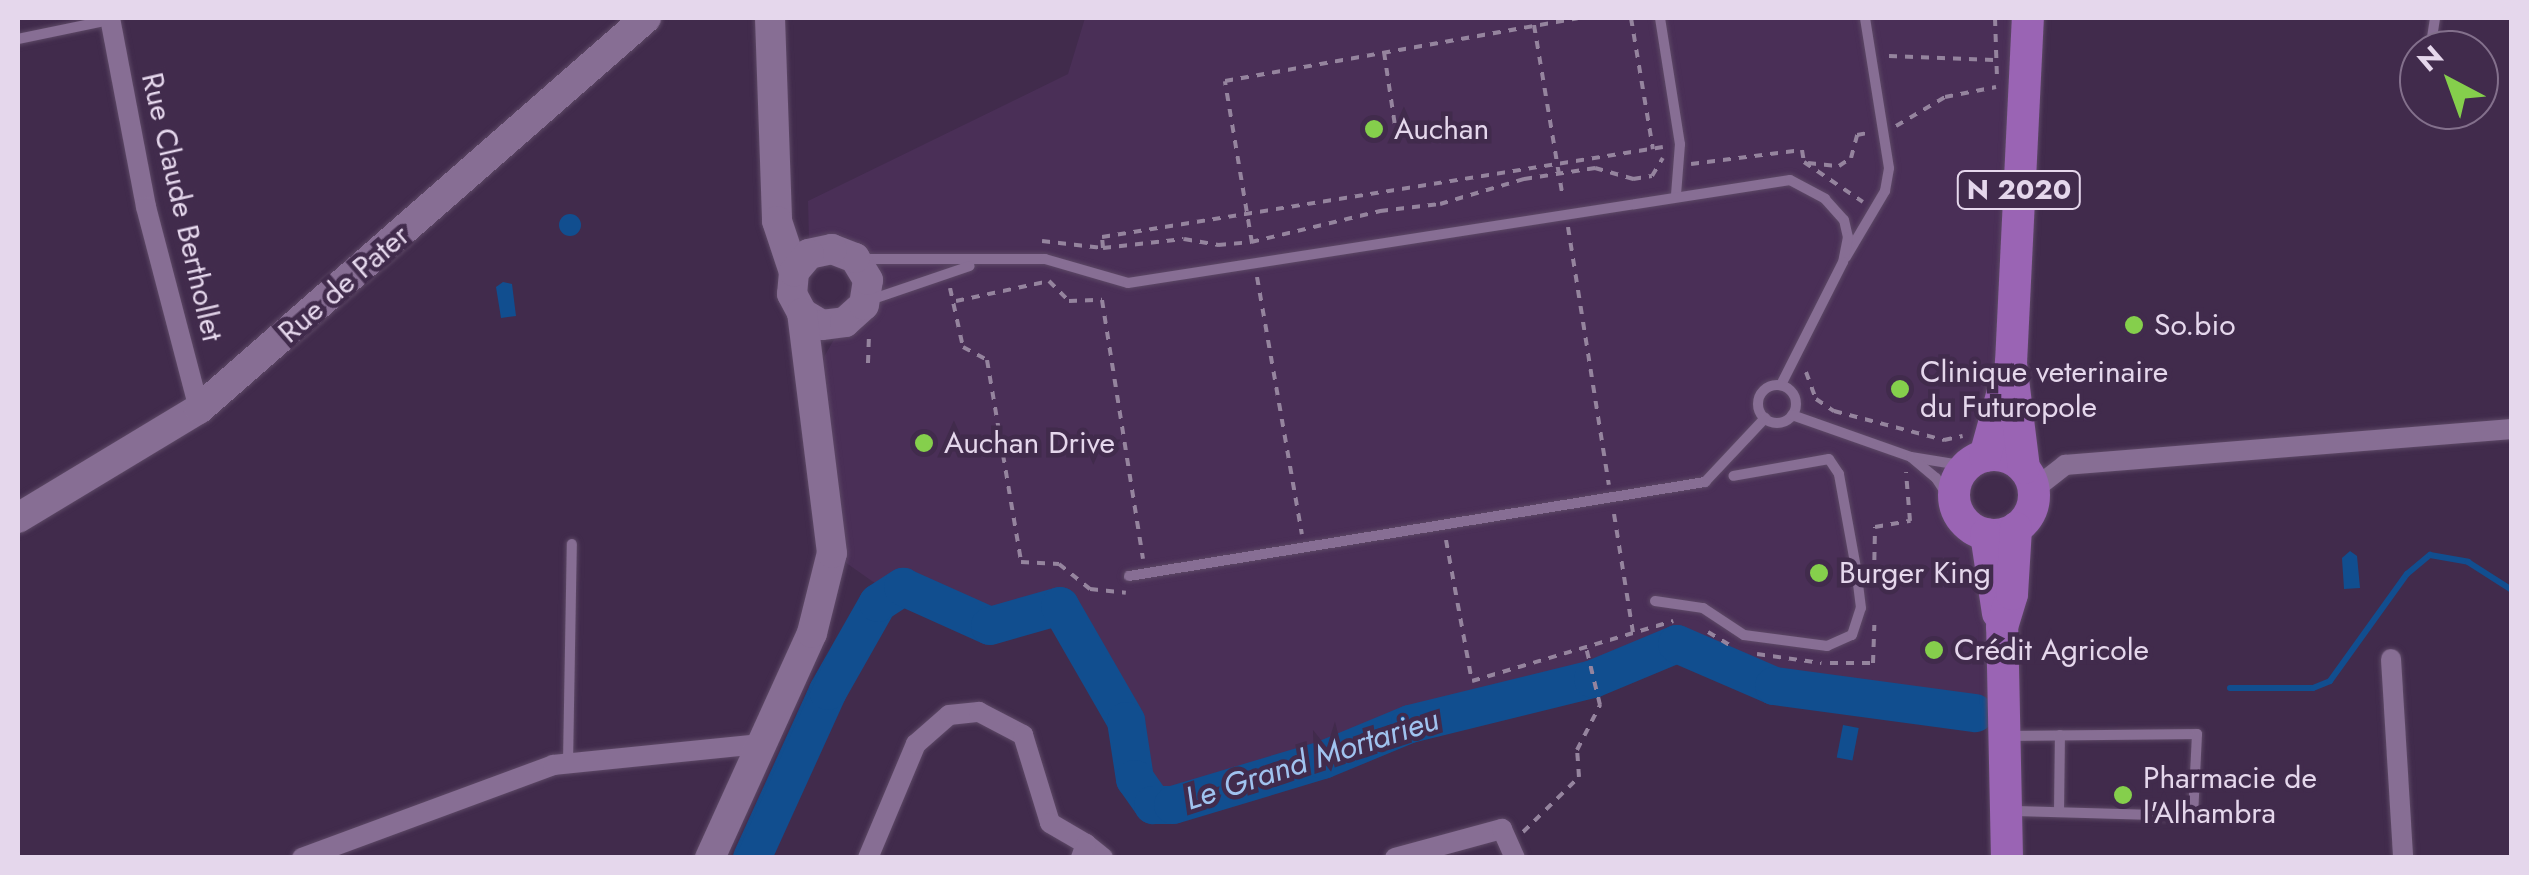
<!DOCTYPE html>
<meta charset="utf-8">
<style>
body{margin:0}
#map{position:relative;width:2529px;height:875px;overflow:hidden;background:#412b4c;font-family:Jost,sans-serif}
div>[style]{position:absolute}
.built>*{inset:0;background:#4a2f57}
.water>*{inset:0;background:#114e8f;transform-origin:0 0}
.round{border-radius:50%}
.stream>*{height:6px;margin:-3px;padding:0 3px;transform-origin:3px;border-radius:3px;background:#114e8f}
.river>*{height:38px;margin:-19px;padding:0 19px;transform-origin:19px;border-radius:19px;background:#114e8f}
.path>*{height:4px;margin-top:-2px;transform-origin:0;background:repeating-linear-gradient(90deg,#95849e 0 8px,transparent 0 16px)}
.roads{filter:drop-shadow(0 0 2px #5d4966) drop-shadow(0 0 2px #5d4966)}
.lane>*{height:10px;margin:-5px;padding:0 5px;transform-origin:5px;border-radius:5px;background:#876e94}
.lane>.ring{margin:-5px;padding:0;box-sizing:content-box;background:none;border:10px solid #876e94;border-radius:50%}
.street>*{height:20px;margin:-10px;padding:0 10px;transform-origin:10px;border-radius:10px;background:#876e94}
.secondary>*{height:30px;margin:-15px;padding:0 15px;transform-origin:15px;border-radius:15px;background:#876e94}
.primary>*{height:32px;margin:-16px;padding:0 16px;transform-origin:16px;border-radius:16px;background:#9a64b4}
.primary>.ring{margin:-16px;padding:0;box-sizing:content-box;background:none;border:32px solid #9a64b4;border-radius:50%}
.dots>*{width:28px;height:28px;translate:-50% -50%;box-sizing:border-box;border:5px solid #412b4c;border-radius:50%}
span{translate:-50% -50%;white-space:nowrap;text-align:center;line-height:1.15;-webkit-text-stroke:9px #412b4c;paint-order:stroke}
.shield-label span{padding:2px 8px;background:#412b4c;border:2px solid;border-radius:8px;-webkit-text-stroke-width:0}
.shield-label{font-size:28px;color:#e5d7ec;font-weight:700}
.poi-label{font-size:30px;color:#e5d7ec}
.left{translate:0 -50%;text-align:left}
.street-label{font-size:30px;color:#e5d7ec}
.water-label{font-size:32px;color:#a0c3ef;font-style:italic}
.frame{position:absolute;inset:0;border:20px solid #e5d7ec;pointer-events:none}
.north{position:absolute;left:2399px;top:30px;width:100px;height:100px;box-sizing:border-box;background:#412b4c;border:2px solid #83708c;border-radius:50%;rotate:319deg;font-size:28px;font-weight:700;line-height:40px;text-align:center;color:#e5d7ec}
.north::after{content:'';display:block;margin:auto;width:35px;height:45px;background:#85cf4c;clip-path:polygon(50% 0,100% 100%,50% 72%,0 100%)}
</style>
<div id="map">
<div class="built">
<div style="clip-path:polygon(1085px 18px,2028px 18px,2011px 363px,1975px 460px,1954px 491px,1958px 512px,1976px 531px,2004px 714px,1876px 705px,1774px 686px,1677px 644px,1593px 679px,1410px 724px,1309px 764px,1173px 805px,1153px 805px,1135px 779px,1126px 721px,1060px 607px,1002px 625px,978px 624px,921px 592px,903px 587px,889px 593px,832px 553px,813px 415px,824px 357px,868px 280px,809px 241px,808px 201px,1068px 74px)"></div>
</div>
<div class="water">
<div class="round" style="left:559px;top:214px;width:22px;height:22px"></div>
<div style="clip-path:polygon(503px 282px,512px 284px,516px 316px,501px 318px,496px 287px)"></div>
<div style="clip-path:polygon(2350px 551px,2357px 556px,2360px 588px,2344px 589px,2342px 558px)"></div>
<div style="left:1843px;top:725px;width:16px;height:33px;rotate:11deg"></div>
</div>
<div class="stream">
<div style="left:2230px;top:688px;width:83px"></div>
<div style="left:2313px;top:688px;width:18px;rotate:-22deg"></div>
<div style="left:2330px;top:681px;width:132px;rotate:-54.3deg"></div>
<div style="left:2407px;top:574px;width:30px;rotate:-40deg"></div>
<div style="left:2430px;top:555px;width:39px;rotate:10deg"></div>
<div style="left:2468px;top:562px;width:52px;rotate:32.5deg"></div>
</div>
<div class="river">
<div style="left:752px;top:858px;width:183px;rotate:-65.5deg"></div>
<div style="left:828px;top:691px;width:101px;rotate:-60.4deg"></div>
<div style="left:878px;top:603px;width:30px;rotate:-33deg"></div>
<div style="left:903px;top:587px;width:95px;rotate:24.1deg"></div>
<div style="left:990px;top:626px;width:73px;rotate:-15.9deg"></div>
<div style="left:1060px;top:606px;width:133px;rotate:60.1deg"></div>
<div style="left:1126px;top:721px;width:59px;rotate:81.2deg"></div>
<div style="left:1135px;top:779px;width:32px;rotate:55deg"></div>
<div style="left:1153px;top:805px;width:20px"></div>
<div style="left:1173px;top:805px;width:157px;rotate:-16.7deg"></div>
<div style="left:1323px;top:760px;width:94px;rotate:-22.5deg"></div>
<div style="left:1410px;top:724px;width:188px;rotate:-13.8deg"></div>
<div style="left:1593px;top:679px;width:91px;rotate:-22.6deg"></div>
<div style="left:1677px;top:644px;width:106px;rotate:23.4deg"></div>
<div style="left:1774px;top:686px;width:203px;rotate:7.7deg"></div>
</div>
<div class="path">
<div style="left:1631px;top:18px;width:133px;rotate:80.5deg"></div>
<div style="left:1995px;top:18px;width:59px;rotate:88.1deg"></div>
<div style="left:1534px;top:25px;width:175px;rotate:80.5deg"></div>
<div style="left:1384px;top:52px;width:95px;rotate:81.5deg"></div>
<div style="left:1889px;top:56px;width:105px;rotate:2.2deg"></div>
<div style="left:1896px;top:126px;width:57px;rotate:-30.6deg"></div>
<div style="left:1945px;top:97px;width:52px;rotate:-11.1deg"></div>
<div style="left:1808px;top:163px;width:31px;rotate:6deg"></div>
<div style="left:1839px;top:166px;width:14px;rotate:-34deg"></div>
<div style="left:1851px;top:158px;width:24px;rotate:-75deg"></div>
<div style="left:1857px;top:135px;width:10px;rotate:-11deg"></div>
<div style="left:1691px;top:164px;width:112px;rotate:-7.2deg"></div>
<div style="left:1802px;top:150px;width:12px;rotate:81deg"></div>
<div style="left:1804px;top:162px;width:71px;rotate:34.1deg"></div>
<div style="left:1568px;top:227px;width:261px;rotate:81deg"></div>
<div style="left:1042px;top:241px;width:61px;rotate:6.5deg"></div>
<div style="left:1103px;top:248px;width:81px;rotate:-6.3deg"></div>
<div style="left:1184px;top:239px;width:35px;rotate:10deg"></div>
<div style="left:1218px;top:245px;width:33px;rotate:-5deg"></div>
<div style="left:1251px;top:242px;width:133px;rotate:-13.5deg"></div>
<div style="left:1380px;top:211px;width:60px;rotate:-6.7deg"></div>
<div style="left:1440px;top:204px;width:88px;rotate:-16.6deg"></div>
<div style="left:1524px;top:179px;width:72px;rotate:-8.8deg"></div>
<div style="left:1595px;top:168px;width:40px;rotate:16deg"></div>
<div style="left:1633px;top:179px;width:19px;rotate:-9deg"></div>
<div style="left:1652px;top:176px;width:21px;rotate:-59deg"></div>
<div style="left:1252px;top:243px;width:164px;rotate:-99.5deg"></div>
<div style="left:1225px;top:81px;width:358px;rotate:-10.1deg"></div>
<div style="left:1103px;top:248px;width:11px;rotate:-95deg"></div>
<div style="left:1102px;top:237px;width:568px;rotate:-9.11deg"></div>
<div style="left:1257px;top:277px;width:261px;rotate:80.1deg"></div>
<div style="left:950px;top:288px;width:60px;rotate:77.6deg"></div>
<div style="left:963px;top:347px;width:27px;rotate:28deg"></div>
<div style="left:987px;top:360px;width:205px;rotate:80.4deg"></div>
<div style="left:1021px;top:562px;width:38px;rotate:3deg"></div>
<div style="left:1059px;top:564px;width:40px;rotate:39deg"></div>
<div style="left:1090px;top:589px;width:36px;rotate:6deg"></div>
<div style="left:956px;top:301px;width:95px;rotate:-12.1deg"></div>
<div style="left:1049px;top:281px;width:28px;rotate:45deg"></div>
<div style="left:1069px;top:301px;width:33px;rotate:-2deg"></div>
<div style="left:1102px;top:300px;width:262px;rotate:81deg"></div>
<div style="left:868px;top:363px;width:27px;rotate:-88deg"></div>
<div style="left:1806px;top:372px;width:29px;rotate:70deg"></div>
<div style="left:1816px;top:399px;width:22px;rotate:34deg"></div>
<div style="left:1834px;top:411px;width:114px;rotate:14.8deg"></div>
<div style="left:1944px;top:440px;width:19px;rotate:-12deg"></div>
<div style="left:1614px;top:514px;width:120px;rotate:80.9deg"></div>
<div style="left:1446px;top:540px;width:143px;rotate:79.6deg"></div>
<div style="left:1472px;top:681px;width:210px;rotate:-16.6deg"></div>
<div style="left:1874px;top:576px;width:49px;rotate:-88.8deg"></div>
<div style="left:1875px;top:527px;width:36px;rotate:-10deg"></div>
<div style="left:1910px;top:521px;width:49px;rotate:-94.7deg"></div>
<div style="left:1708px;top:632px;width:29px;rotate:31deg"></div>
<div style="left:1757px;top:654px;width:65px;rotate:8deg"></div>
<div style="left:1830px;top:663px;width:43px"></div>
<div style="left:1873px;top:663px;width:38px;rotate:-88deg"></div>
<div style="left:1523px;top:832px;width:78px;rotate:-44.5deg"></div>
<div style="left:1579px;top:777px;width:27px;rotate:-94deg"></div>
<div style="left:1577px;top:750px;width:51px;rotate:-62.9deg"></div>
<div style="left:1600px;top:705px;width:60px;rotate:-103.6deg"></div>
</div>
<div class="roads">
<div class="lane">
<div style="left:1660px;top:18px;width:128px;rotate:81deg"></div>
<div style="left:1680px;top:144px;width:51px;rotate:94.5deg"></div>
<div style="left:18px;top:39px;width:94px;rotate:-11.7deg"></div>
<div style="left:2430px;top:50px;width:32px;rotate:-81deg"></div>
<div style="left:1846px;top:257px;width:77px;rotate:-59.4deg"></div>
<div style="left:1885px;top:191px;width:23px;rotate:-80deg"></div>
<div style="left:1889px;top:168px;width:152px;rotate:-99.1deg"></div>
<div style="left:861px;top:259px;width:184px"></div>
<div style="left:1045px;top:259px;width:86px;rotate:16.1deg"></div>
<div style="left:1128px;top:283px;width:670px;rotate:-8.84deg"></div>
<div style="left:1790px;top:180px;width:40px;rotate:28deg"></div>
<div style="left:1825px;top:199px;width:28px;rotate:48deg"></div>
<div style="left:1844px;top:220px;width:17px;rotate:77deg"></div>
<div style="left:1848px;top:237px;width:25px;rotate:101deg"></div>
<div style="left:1843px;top:262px;width:138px;rotate:116.8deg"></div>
<div style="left:873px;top:299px;width:102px;rotate:-18.8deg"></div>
<div class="ring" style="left:1758px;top:385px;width:28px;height:28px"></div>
<div style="left:1792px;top:415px;width:126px;rotate:19.4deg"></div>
<div style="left:1911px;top:457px;width:56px;rotate:9.3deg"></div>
<div style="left:1912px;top:458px;width:31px;rotate:40deg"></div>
<div style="left:1936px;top:478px;width:40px;rotate:57.1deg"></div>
<div style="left:1129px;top:576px;width:584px;rotate:-9.27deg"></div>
<div style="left:1705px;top:482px;width:88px;rotate:-46.8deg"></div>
<div style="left:1655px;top:601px;width:49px;rotate:8.3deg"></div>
<div style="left:1703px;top:608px;width:49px;rotate:33.4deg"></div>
<div style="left:1744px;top:635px;width:84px;rotate:7.5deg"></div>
<div style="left:1827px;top:646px;width:27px;rotate:-24deg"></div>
<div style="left:1852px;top:635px;width:28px;rotate:-72deg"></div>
<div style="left:1861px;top:608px;width:40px;rotate:-97.1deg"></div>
<div style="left:1856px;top:568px;width:96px;rotate:-100.3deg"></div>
<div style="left:1839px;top:474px;width:18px;rotate:-124deg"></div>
<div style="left:1829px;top:459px;width:97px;rotate:170deg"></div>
<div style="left:2011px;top:736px;width:186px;rotate:-0.6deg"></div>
<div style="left:2197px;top:734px;width:82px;rotate:92.8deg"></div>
<div style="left:2193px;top:816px;width:181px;rotate:-178.4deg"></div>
<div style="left:568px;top:763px;width:219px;rotate:-89deg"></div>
<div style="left:2059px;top:812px;width:77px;rotate:-89.3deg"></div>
</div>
<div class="street">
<div style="left:110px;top:18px;width:192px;rotate:79.2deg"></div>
<div style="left:146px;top:207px;width:209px;rotate:75.3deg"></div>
<div style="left:2033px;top:490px;width:41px;rotate:-38deg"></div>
<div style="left:2065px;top:465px;width:448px;rotate:-4.6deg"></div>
<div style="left:2391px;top:659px;width:199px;rotate:86.5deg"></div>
<div style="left:1086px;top:844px;width:22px;rotate:39deg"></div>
<div style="left:302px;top:858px;width:268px;rotate:-20.3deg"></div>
<div style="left:553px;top:765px;width:209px;rotate:-5.8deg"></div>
<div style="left:868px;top:858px;width:124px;rotate:-67.2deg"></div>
<div style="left:916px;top:744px;width:44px;rotate:-41.3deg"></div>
<div style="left:949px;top:715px;width:30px;rotate:-6deg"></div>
<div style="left:979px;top:712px;width:50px;rotate:27.6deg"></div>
<div style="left:1023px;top:735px;width:92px;rotate:72.9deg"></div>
<div style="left:1050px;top:823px;width:42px;rotate:30.3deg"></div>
<div style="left:1086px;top:844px;width:15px;rotate:110deg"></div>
<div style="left:1395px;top:858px;width:111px;rotate:-15.2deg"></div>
<div style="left:1502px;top:829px;width:32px;rotate:66deg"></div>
</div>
<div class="secondary">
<div style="left:770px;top:18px;width:203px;rotate:88deg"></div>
<div style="left:777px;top:221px;width:54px;rotate:71.6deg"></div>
<div style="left:794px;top:272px;width:22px;rotate:95deg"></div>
<div style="left:792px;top:294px;width:21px;rotate:62deg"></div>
<div style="left:802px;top:313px;width:23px;rotate:31deg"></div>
<div style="left:822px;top:325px;width:23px;rotate:-7deg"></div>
<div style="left:845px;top:322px;width:25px;rotate:-42deg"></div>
<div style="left:864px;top:305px;width:25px;rotate:-81deg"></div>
<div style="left:868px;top:280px;width:26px;rotate:-121deg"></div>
<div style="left:855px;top:258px;width:25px;rotate:-159deg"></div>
<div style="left:832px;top:249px;width:24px;rotate:168deg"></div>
<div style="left:809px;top:254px;width:23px;rotate:130deg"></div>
<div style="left:18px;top:518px;width:211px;rotate:-31.1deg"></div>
<div style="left:199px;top:409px;width:594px;rotate:-41.18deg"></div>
<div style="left:710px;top:858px;width:247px;rotate:-65.6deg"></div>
<div style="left:812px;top:633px;width:82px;rotate:-76deg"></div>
<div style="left:832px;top:553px;width:242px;rotate:-97.1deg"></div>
</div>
<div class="primary">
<div class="ring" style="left:1954px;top:455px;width:48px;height:48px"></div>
<div style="left:1985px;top:456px;width:86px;rotate:-74.5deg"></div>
<div style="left:2024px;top:468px;width:106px;rotate:-97.1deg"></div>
<div style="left:2011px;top:363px;width:345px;rotate:-87.2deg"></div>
<div style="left:1986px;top:534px;width:80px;rotate:81.4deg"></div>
<div style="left:2007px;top:858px;width:231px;rotate:-91.2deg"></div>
<div style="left:2002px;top:627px;width:34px;rotate:-73deg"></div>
<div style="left:2012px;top:594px;width:66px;rotate:-86.5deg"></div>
</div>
</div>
<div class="dots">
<div style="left:1374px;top:129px;background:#85cf4c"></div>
<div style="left:2134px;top:325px;background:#85cf4c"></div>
<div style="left:1900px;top:389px;background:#85cf4c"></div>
<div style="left:924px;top:443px;background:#85cf4c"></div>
<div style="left:1819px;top:573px;background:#85cf4c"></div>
<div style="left:1934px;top:650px;background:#85cf4c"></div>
<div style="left:2123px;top:795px;background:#85cf4c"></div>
</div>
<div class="shield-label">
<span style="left:2019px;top:190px">N 2020</span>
</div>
<div class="poi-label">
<span class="left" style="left:1394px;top:129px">Auchan</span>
<span class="left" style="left:2154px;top:325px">So.bio</span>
<span class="left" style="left:1920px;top:389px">Clinique veterinaire<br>du Futuropole</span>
<span class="left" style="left:944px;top:443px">Auchan Drive</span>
<span class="left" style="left:1839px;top:573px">Burger King</span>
<span class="left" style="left:1954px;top:650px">Crédit Agricole</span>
<span class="left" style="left:2143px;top:795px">Pharmacie de<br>l'Alhambra</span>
</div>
<div class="street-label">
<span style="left:182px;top:207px;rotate:77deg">Rue Claude Berthollet</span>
<span style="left:344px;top:284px;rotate:-41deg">Rue de Pater</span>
</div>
<div class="water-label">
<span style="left:1312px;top:759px;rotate:-18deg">Le Grand Mortarieu</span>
</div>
<div class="frame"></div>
<div class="north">N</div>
</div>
